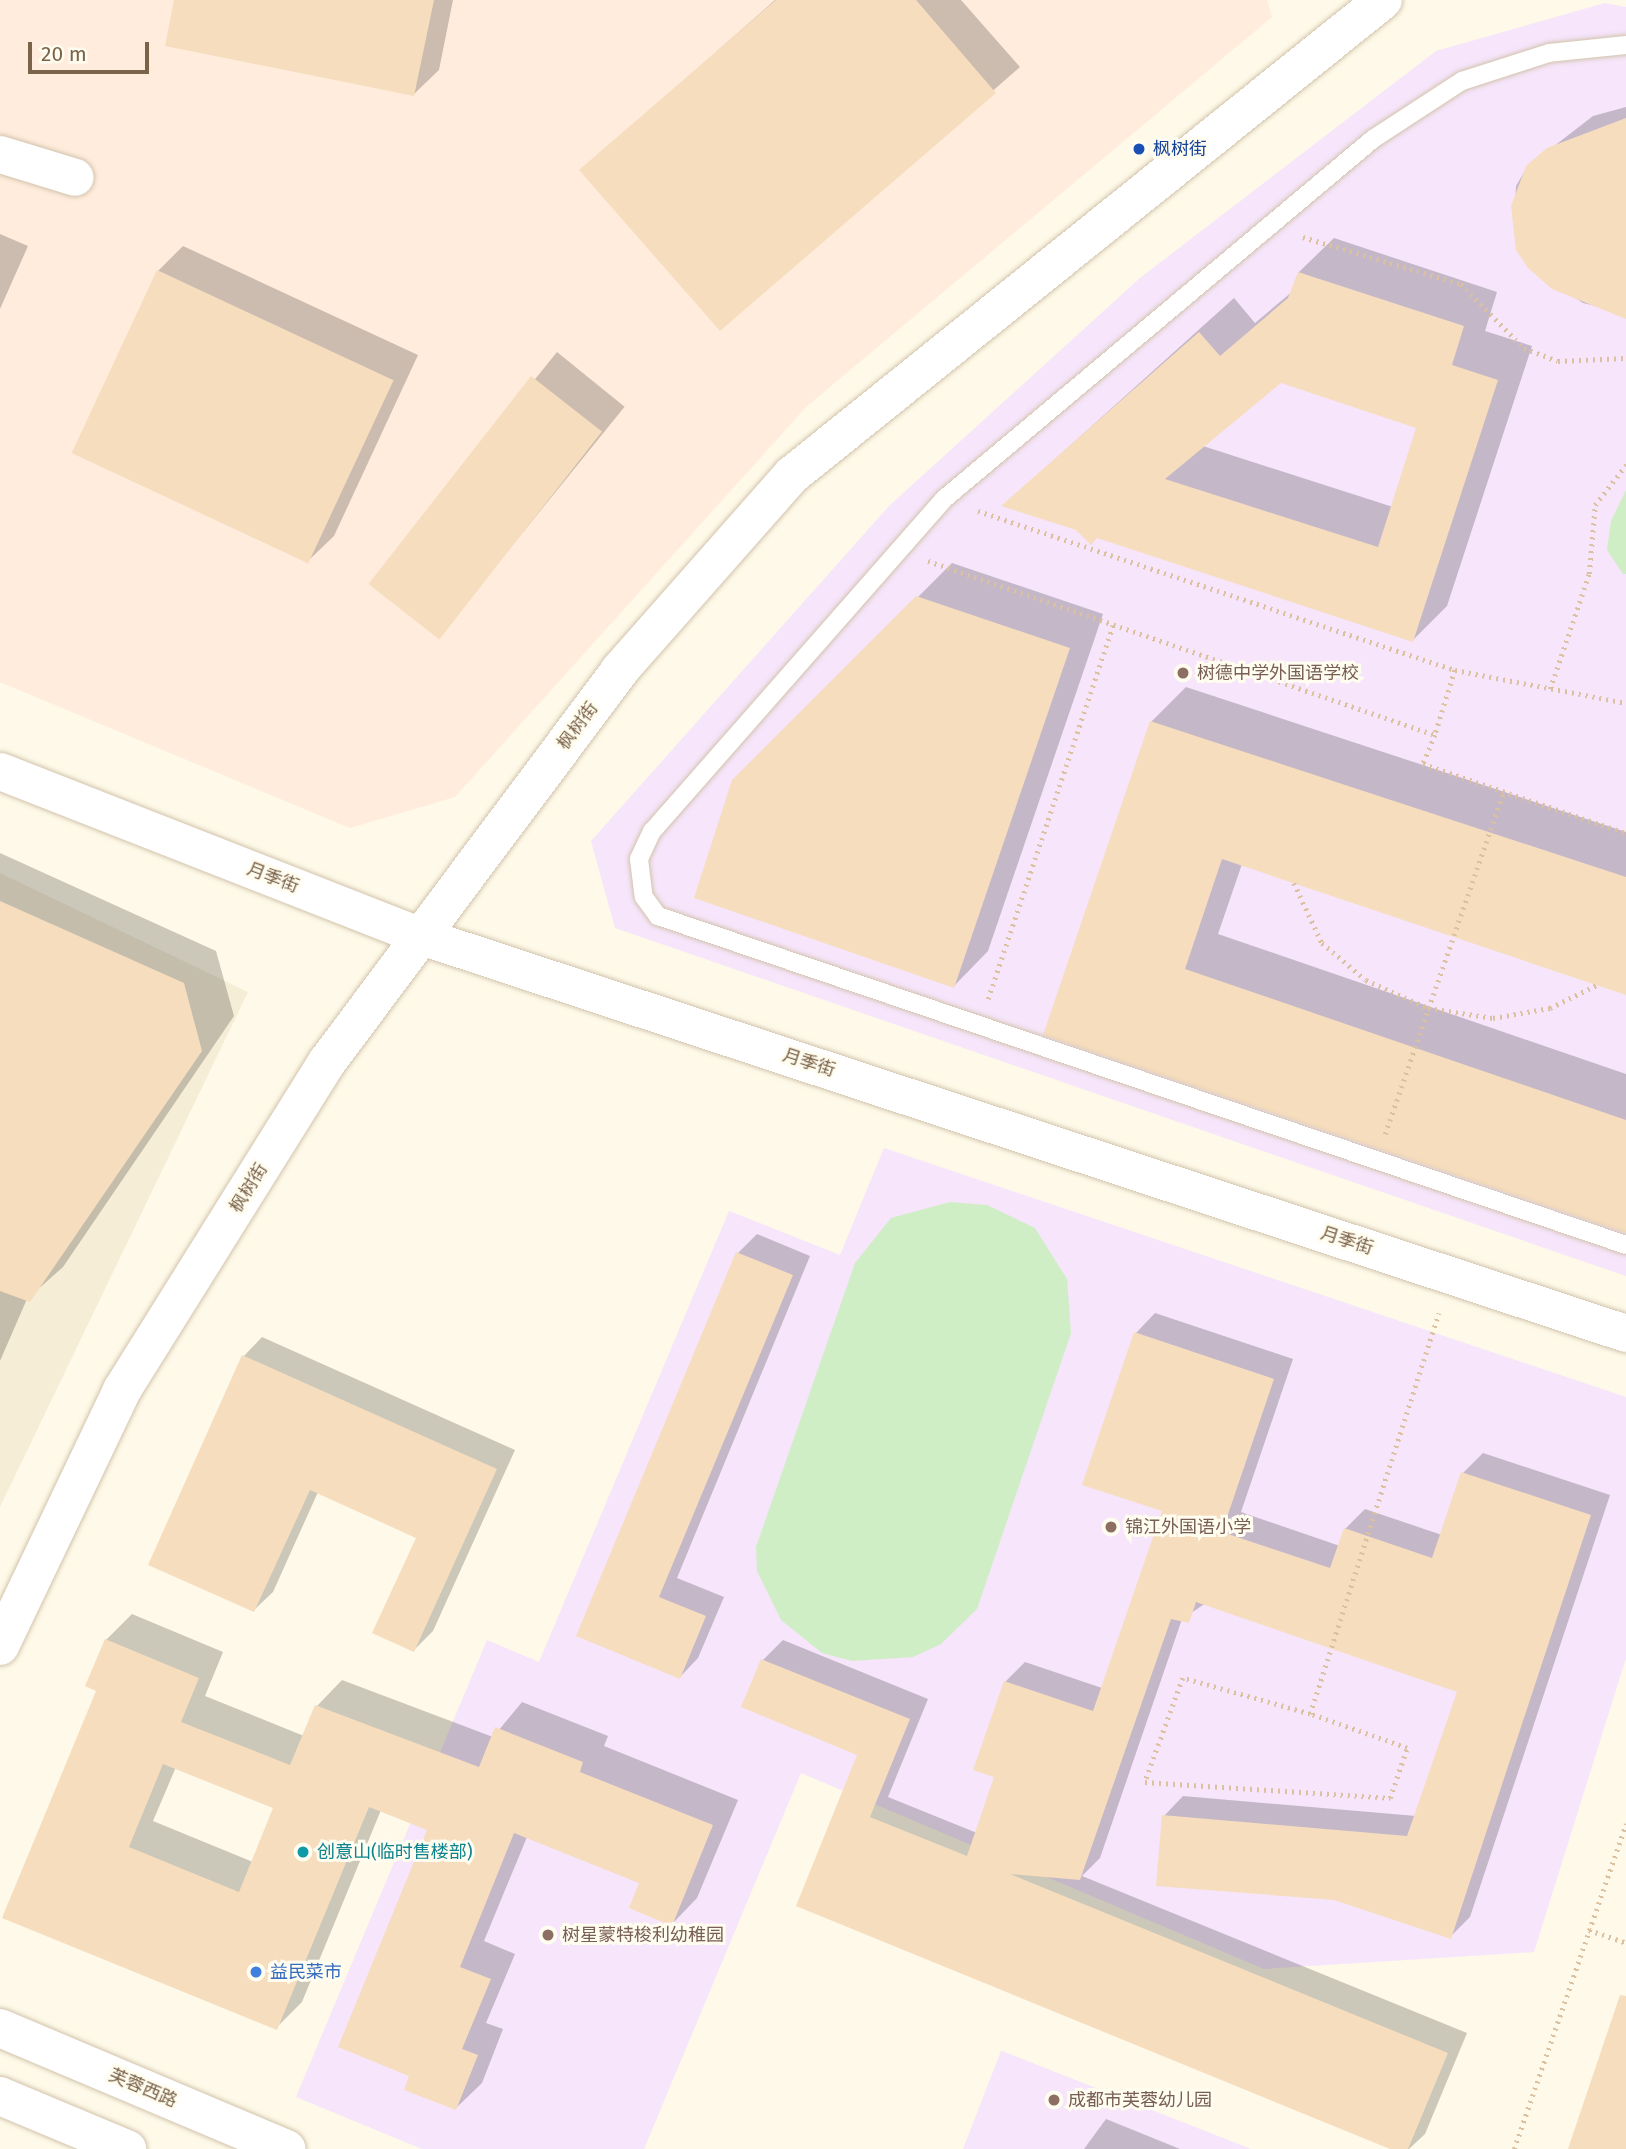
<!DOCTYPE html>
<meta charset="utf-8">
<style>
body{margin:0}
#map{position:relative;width:1626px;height:2149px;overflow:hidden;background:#fef9e8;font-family:"Fira Sans","Noto Sans SC",sans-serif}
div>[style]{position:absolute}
.residential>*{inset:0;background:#f6edd6}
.commercial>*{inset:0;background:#ffecdc}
.education>*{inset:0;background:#f6e5fb}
.green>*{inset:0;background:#cfeec5}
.shadow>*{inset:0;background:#0003;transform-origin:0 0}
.building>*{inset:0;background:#f6ddbe;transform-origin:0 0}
.path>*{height:4.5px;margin-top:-2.25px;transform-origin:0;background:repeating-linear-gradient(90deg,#dbc1a0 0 2px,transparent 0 7px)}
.roads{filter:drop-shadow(0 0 2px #d2c3ac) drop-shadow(0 0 2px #d2c3ac)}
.lane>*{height:18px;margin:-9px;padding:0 9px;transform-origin:9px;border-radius:9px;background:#fff}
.street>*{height:37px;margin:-18.5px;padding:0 18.5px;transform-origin:18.5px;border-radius:18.5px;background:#fff}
.secondary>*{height:38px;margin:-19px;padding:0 19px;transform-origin:19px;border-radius:19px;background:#fff}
.dots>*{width:19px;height:19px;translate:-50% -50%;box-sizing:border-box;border:4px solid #fffcf0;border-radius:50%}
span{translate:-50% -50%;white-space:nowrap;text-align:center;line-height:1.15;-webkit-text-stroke:6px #fffcf0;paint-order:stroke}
.transit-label{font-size:18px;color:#164399}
.left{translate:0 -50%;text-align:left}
.education-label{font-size:18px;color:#785e54}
.street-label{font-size:18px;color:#7b6349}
.culture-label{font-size:18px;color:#0d838f}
.shop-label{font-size:18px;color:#366cbe}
.scale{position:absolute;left:28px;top:42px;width:121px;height:32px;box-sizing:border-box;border:4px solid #7b6349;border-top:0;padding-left:9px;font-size:21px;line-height:24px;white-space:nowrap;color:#7b6349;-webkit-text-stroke:5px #fffcf0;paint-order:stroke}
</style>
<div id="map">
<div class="residential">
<div style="clip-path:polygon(0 873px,248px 992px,0 1507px)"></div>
</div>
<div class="commercial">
<div style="clip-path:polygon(0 0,1267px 0,1272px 17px,806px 407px,455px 797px,350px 828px,0 682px)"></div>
</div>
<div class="education">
<div style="clip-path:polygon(1605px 3px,1626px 7px,1626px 1276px,615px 928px,591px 841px,889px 506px,1140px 278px,1436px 51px)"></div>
<div style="clip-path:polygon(884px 1148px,1626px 1397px,1626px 1658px,1534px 1952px,1264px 1969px,801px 1773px,644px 2149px,422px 2149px,296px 2097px,487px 1640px,539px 1662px,729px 1211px,840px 1255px)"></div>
<div style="clip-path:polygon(1001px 2051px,1002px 2051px,1251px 2149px,963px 2149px)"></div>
</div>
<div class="green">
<div style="clip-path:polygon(1626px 490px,1626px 574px,1623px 574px,1607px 550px,1611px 521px)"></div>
<div style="clip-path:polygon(950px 1202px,987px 1205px,1035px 1228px,1067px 1279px,1071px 1333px,977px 1609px,941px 1644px,913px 1657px,852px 1661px,822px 1653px,781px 1620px,757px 1571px,756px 1547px,855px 1263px,891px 1218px)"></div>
</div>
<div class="shadow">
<div style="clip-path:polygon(176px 0,453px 0,439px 70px,414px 94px)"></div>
<div style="clip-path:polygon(775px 0,961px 0,1020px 67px,720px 329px,582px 170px)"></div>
<div style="clip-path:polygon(1626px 107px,1626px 313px,1583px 303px,1530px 267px,1514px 230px,1516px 186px,1527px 167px,1593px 116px)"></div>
<div style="clip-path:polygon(0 234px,28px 246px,0 309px)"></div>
<div style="clip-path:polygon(evenodd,1334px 238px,1497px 292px,1485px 331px,1532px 346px,1447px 606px,1413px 640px,1004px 505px,1234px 298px,1255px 323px,1293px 291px,1299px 272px,1334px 238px,1280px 381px,1418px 427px,1393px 507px,1203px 446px,1280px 381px)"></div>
<div style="clip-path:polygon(183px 246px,418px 355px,334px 536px,309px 560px,158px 271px)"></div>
<div style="left:557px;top:352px;width:87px;height:297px;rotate:39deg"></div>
<div style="clip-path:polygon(952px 563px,1103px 614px,988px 951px,954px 986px,734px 781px)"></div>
<div style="clip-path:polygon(1186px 687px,1626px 832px,1626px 993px,1242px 864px,1218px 934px,1626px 1074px,1626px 1230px,1045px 1034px,1151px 722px)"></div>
<div style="clip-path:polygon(0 853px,216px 951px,234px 1016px,63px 1267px,27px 1299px,0 1361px)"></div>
<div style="clip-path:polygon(757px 1234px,810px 1256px,677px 1578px,724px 1597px,698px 1658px,680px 1677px,578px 1635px,738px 1253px)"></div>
<div style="clip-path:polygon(1155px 1313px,1293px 1359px,1241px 1512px,1340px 1546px,1345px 1529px,1365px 1509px,1442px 1535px,1463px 1473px,1483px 1453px,1610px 1495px,1470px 1917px,1450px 1937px,1164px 1816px,1183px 1796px,1416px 1816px,1460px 1691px,1206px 1603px,1182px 1619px,1100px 1858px,1082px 1876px,1467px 2033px,1425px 2134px,1409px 2149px,1395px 2149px,798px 1905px,860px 1755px,743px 1706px,763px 1660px,783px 1640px,928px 1699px,888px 1797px,977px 1833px,996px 1776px,1005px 1682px,1025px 1662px,1102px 1688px,1164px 1510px,1136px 1333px)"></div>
<div style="clip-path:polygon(262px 1337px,515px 1450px,433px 1631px,414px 1650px,418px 1537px,318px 1492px,273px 1592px,254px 1610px,244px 1356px)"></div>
<div style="clip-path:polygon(evenodd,132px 1614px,223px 1652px,205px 1696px,304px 1736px,317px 1706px,342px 1680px,493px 1737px,522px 1702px,608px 1736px,604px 1746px,738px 1800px,697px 1898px,672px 1924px,641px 1883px,527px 1837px,484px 1941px,515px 1954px,486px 2023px,503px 2029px,482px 2083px,456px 2108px,412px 2075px,429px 1830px,381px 1810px,302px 2002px,276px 2028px,5px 1917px,98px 1690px,106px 1640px,132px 1614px,176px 1767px,276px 1807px,253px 1862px,153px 1821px,176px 1767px)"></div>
<div style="clip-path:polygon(1106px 2119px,1180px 2149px,1084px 2149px)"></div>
</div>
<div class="building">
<div style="clip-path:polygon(174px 0,434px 0,414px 96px,165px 46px)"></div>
<div style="clip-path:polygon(776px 0,916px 0,996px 93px,720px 331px,579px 170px)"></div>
<div style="clip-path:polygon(1626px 118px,1626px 319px,1552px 289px,1528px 268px,1516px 250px,1511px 206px,1526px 166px,1547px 148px)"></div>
<div style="left:157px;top:270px;width:261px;height:202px;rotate:25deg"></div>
<div style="clip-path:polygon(evenodd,1298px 272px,1464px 326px,1452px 365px,1498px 380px,1413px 642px,1097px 538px,1091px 545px,1076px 530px,1001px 506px,1199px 332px,1220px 356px,1288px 298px,1298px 272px,1281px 383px,1416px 428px,1378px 547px,1165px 479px,1281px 383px)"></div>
<div style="left:531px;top:376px;width:90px;height:264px;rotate:38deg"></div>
<div style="clip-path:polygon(916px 596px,1070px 648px,954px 988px,694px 898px,732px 780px)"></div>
<div style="clip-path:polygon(1150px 721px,1626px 877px,1626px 995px,1222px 859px,1185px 969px,1626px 1120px,1626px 1233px,1043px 1035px)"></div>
<div style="clip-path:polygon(0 901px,184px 983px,202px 1051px,30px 1302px,0 1291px)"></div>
<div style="clip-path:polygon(736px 1252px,793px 1275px,659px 1597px,706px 1616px,680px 1679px,576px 1636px)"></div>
<div style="clip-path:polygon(1134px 1332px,1274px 1379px,1222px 1532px,1330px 1568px,1344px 1528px,1432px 1558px,1461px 1472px,1591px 1515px,1451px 1939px,1334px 1900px,1156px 1886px,1162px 1815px,1407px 1836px,1457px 1692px,1196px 1602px,1189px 1623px,1171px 1619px,1080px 1880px,1010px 1874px,1448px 2053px,1408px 2149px,1390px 2149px,796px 1906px,857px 1755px,741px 1707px,761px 1659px,910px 1719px,870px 1817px,967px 1856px,994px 1777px,973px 1770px,1004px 1681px,1093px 1711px,1162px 1511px,1082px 1485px)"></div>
<div style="clip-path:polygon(242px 1355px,497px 1469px,414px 1652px,372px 1633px,416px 1538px,310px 1490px,254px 1612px,148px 1565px)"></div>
<div style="clip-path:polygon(evenodd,105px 1639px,199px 1678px,181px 1722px,290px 1765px,315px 1705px,479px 1767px,495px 1727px,583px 1762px,580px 1772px,713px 1825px,672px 1926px,629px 1908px,639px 1883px,514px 1833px,460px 1967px,491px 1979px,462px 2049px,478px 2055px,456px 2110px,404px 2090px,409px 2076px,338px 2047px,427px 1830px,369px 1807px,277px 2030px,2px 1918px,96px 1691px,85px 1686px,105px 1639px,163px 1764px,273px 1808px,239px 1892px,129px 1847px,163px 1764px)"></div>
<div style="clip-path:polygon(1620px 1995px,1626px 1996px,1626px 2149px,1568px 2149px)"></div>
</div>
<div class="path">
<div style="left:1303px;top:237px;width:165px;rotate:16.6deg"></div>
<div style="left:1461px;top:284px;width:90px;rotate:45.5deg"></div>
<div style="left:1524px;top:348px;width:36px;rotate:21deg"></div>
<div style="left:1558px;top:361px;width:68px;rotate:-2.5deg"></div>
<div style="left:978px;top:511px;width:503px;rotate:18.43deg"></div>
<div style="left:1455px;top:670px;width:68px;rotate:107.1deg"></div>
<div style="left:928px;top:561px;width:536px;rotate:18.94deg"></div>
<div style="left:1435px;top:735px;width:31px;rotate:112deg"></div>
<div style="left:1423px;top:764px;width:214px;rotate:18.8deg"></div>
<div style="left:1455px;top:670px;width:174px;rotate:10.9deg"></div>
<div style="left:1550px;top:689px;width:121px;rotate:-71.3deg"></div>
<div style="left:1589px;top:574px;width:69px;rotate:-85deg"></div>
<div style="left:1595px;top:505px;width:51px;rotate:-52.2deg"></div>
<div style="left:1294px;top:883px;width:66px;rotate:65deg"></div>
<div style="left:1322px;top:943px;width:57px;rotate:40.1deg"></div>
<div style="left:1366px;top:980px;width:68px;rotate:24.3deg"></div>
<div style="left:1428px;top:1008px;width:66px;rotate:8.7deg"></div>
<div style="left:1493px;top:1018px;width:58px;rotate:-10deg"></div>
<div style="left:1550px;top:1008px;width:52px;rotate:-26.1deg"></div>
<div style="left:988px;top:999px;width:394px;rotate:-71.5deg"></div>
<div style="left:1385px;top:1134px;width:363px;rotate:-70.9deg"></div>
<div style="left:1310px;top:1714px;width:132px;rotate:-164.2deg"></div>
<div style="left:1183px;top:1678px;width:111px;rotate:110.1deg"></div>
<div style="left:1145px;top:1782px;width:246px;rotate:3.7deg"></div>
<div style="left:1390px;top:1798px;width:53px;rotate:-71.2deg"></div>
<div style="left:1407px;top:1748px;width:103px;rotate:-160.7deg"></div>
<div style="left:1310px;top:1714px;width:421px;rotate:-72.2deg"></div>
<div style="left:1589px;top:1930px;width:39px;rotate:19deg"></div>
<div style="left:1514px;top:2149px;width:344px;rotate:-71deg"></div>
</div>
<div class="roads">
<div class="lane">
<div style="left:1626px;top:45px;width:77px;rotate:174.1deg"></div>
<div style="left:1549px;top:53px;width:91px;rotate:162.2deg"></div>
<div style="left:1462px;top:81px;width:106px;rotate:146.9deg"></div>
<div style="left:1373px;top:139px;width:560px;rotate:140deg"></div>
<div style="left:944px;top:499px;width:442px;rotate:131.3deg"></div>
<div style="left:652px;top:831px;width:31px;rotate:115deg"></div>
<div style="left:639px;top:859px;width:38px;rotate:83deg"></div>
<div style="left:644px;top:897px;width:24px;rotate:54deg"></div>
<div style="left:658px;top:916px;width:1022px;rotate:18.77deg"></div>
</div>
<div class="street">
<div style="left:0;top:154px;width:78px;rotate:17deg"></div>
<div style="left:0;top:771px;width:452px;rotate:21.4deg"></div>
<div style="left:421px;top:936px;width:1269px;rotate:18.24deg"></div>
</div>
<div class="secondary">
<div style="left:0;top:1646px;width:284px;rotate:-64.5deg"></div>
<div style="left:122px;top:1390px;width:387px;rotate:-58deg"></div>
<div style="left:327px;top:1062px;width:488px;rotate:-53.2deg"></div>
<div style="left:619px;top:671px;width:261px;rotate:-48.6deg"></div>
<div style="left:792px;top:475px;width:758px;rotate:-38.79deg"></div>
<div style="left:0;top:2028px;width:311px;rotate:22.9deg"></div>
<div style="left:0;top:2096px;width:138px;rotate:22.7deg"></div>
</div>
</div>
<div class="dots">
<div style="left:1139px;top:149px;background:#1a4fb4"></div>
<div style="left:1183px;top:673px;background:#8d6e63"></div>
<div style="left:1111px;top:1527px;background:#8d6e63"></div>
<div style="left:303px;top:1852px;background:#0f9aa8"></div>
<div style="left:548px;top:1935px;background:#8d6e63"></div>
<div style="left:256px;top:1972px;background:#3f7fe0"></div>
<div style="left:1054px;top:2100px;background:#8d6e63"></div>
</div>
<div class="transit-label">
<span class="left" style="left:1153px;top:149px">枫树街</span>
</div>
<div class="education-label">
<span class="left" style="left:1197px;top:673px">树德中学外国语学校</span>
<span class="left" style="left:1125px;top:1527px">锦江外国语小学</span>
<span class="left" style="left:562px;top:1935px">树星蒙特梭利幼稚园</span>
<span class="left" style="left:1068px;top:2100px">成都市芙蓉幼儿园</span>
</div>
<div class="street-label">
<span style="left:578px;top:726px;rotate:-53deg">枫树街</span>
<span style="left:273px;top:878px;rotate:21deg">月季街</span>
<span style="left:809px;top:1063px;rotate:18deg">月季街</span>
<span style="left:249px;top:1188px;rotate:-58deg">枫树街</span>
<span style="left:1347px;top:1241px;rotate:18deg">月季街</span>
<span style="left:143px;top:2088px;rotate:23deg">芙蓉西路</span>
</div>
<div class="culture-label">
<span class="left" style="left:317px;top:1852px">创意山(临时售楼部)</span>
</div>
<div class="shop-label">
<span class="left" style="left:270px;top:1972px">益民菜市</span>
</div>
<div class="scale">20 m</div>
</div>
